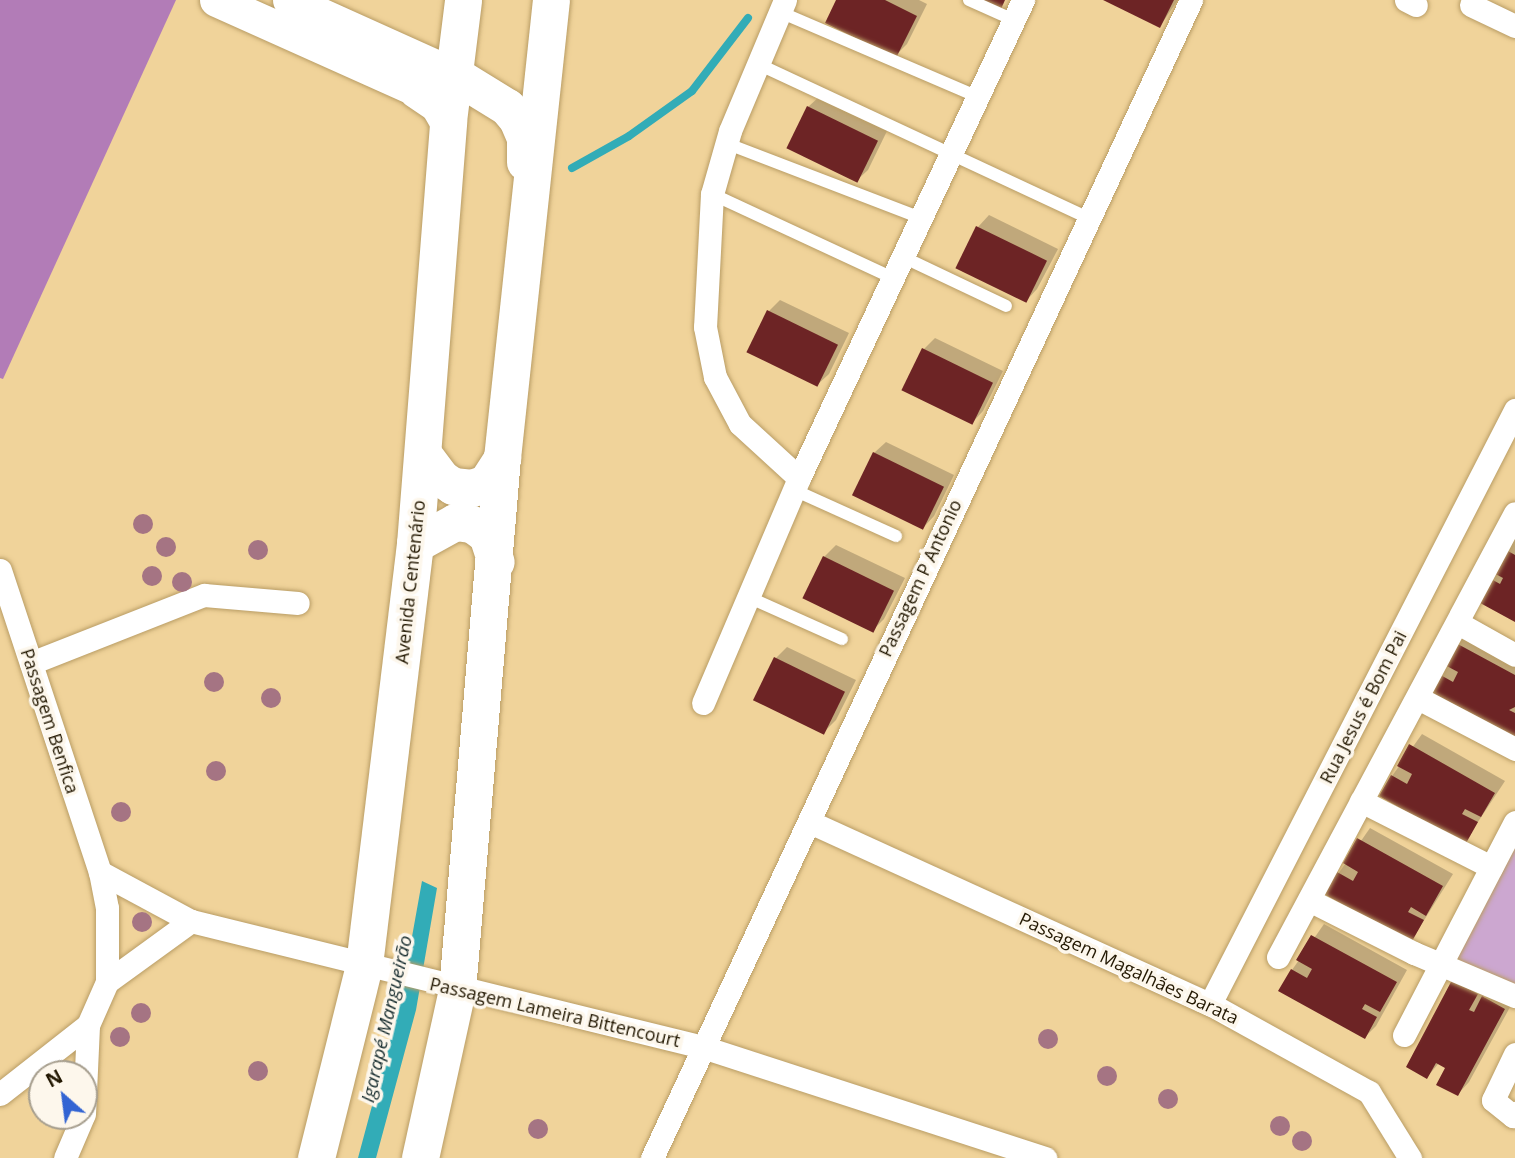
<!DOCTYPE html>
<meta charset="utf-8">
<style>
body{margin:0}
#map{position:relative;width:1515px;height:1158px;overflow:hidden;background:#f0d39a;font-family:"Open Sans",sans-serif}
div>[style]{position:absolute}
.green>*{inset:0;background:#cca7d0}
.forest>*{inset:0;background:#b27cb7}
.water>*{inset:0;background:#32acb7}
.shadow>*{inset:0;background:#0003}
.stream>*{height:8px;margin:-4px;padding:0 4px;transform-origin:4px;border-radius:4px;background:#32acb7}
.building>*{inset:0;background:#6d2425;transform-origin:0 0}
.roads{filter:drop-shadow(0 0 2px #b99d65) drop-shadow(0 0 2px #b99d65)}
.lane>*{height:12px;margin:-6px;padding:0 6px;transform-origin:6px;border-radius:6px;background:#fff}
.street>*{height:23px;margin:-11.5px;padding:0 11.5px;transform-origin:11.5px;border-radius:11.5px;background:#fff}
.secondary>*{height:33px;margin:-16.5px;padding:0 16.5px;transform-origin:16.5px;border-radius:16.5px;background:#fff}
.primary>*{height:37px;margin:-18.5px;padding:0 18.5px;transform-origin:18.5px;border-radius:18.5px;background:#fff}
.trees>*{width:20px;height:20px;margin:-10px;border-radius:50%;background:#a57483}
span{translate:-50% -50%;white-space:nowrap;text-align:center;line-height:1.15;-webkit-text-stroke:7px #fdf7ec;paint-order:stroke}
.street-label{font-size:18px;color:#231802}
.water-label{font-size:19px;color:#192e30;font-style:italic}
.north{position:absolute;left:28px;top:1060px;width:70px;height:70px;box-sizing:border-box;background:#fdf7ec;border:2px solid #a69e8e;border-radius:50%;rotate:332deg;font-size:19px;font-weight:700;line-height:28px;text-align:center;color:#231802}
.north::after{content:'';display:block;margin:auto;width:24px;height:32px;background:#3264d3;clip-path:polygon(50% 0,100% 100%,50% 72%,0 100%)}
</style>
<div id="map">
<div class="green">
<div style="clip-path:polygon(1515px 822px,1515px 996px,1440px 964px)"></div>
</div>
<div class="forest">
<div style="clip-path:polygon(0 0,176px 0,3px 379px,0 378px)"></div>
</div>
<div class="water">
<div style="clip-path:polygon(422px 881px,437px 888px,416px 1010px,376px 1158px,358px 1158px,401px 998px)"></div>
</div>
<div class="shadow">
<div style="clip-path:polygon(838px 0,919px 0,927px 4px,907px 44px,895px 56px)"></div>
<div style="clip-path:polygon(1107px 0,1178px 0,1160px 26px)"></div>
<div style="clip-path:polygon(820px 96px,888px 129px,868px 170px,856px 181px,808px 107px)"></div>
<div style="clip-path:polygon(989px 215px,1058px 249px,1037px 289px,1026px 301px,978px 227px)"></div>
<div style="clip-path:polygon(780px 300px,849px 333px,829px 374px,817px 385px,769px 311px)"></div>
<div style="clip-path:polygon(935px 338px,1003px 371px,983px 411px,972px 423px,924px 349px)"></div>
<div style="clip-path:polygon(886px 442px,954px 475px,934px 516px,923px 528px,874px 453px)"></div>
<div style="clip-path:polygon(1514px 537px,1515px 538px,1515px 620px,1474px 597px)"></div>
<div style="clip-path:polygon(836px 545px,905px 578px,884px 619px,873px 630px,804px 597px,824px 557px)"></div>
<div style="clip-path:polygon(1467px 632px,1515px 657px,1515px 737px,1438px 674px)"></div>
<div style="clip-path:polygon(787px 647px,856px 680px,836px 720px,824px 732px,776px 658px)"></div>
<div style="clip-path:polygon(1422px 734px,1505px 781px,1464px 843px,1392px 776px)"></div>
<div style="clip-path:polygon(1370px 828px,1453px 874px,1411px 941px,1338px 874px)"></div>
<div style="clip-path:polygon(1324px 924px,1407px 970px,1376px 1026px,1365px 1037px,1292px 970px)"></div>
<div style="clip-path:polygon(1454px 981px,1488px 982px,1483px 1000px,1495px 986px,1515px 998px,1469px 1082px,1458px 1094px,1448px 1068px,1439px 1063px,1427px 1077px)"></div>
</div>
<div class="stream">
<div style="left:572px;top:168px;width:65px;rotate:-29.3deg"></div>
<div style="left:629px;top:136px;width:77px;rotate:-35.5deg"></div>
<div style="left:692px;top:91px;width:92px;rotate:-52.5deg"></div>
</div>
<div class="building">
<div style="clip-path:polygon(836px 0,885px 0,917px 16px,896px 58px,825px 23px)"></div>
<div style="clip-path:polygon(983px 0,1005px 0,1001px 9px)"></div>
<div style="clip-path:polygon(1103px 0,1174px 0,1160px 28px)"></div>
<div style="left:807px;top:106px;width:79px;height:47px;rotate:26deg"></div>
<div style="left:976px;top:226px;width:79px;height:47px;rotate:26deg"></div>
<div style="left:767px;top:310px;width:79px;height:47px;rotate:26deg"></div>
<div style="left:922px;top:348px;width:79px;height:47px;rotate:26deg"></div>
<div style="left:873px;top:452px;width:79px;height:48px;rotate:26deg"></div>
<div style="clip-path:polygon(1501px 547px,1515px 555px,1515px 622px,1471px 598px,1484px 575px,1500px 584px,1503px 578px,1488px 570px)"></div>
<div style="left:823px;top:556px;width:79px;height:47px;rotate:26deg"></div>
<div style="clip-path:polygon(1454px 642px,1515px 675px,1515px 707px,1509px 710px,1515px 713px,1515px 737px,1425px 695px,1437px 673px,1453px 682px,1458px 672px,1443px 664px)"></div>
<div style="left:774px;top:657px;width:79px;height:48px;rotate:26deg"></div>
<div style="clip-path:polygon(1409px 744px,1495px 793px,1481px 817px,1465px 809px,1462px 814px,1478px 822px,1465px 845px,1379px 796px,1391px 775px,1407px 784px,1412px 774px,1397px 766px)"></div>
<div style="clip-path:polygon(1357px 838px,1443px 886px,1426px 916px,1411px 907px,1408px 912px,1424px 920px,1411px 943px,1324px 894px,1337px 872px,1353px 881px,1358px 872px,1343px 863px)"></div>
<div style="clip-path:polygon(1311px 935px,1397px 982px,1380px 1012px,1365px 1004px,1362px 1009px,1377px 1017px,1365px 1039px,1278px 991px,1291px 969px,1307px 978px,1312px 969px,1296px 960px)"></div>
<div style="clip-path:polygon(1452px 980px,1478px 994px,1469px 1010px,1474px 1012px,1482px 996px,1505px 1009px,1458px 1096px,1436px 1085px,1445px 1068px,1436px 1063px,1427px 1079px,1406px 1067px)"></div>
</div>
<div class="roads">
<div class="lane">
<div style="left:969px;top:0;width:49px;rotate:24deg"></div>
<div style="left:780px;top:12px;width:215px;rotate:23.2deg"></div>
<div style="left:758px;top:64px;width:365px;rotate:25deg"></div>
<div style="left:728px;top:144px;width:207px;rotate:21deg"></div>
<div style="left:712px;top:194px;width:200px;rotate:24.9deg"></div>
<div style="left:903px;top:257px;width:114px;rotate:25.4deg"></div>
<div style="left:794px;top:490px;width:112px;rotate:24.3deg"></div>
<div style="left:748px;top:597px;width:103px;rotate:24.1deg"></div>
</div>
<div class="street">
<div style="left:785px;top:0;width:142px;rotate:112.8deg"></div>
<div style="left:730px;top:131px;width:66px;rotate:105.9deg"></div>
<div style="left:712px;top:194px;width:133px;rotate:93deg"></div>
<div style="left:705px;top:327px;width:51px;rotate:78.7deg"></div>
<div style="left:715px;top:377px;width:53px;rotate:62deg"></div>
<div style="left:740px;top:424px;width:80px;rotate:42.5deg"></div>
<div style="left:1406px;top:0;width:11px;rotate:27deg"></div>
<div style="left:1471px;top:5px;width:49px;rotate:25.5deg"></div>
<div style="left:0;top:570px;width:318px;rotate:71.7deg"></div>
<div style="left:100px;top:872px;width:37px;rotate:79deg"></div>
<div style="left:107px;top:908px;width:74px;rotate:90deg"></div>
<div style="left:1458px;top:623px;width:65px;rotate:29.3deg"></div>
<div style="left:31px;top:663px;width:186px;rotate:-21.5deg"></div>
<div style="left:204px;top:595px;width:94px;rotate:4.9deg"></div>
<div style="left:1418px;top:698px;width:110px;rotate:27.7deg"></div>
<div style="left:703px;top:703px;width:245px;rotate:-66.9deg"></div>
<div style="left:799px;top:478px;width:528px;rotate:-64.89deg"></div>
<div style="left:1361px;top:801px;width:146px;rotate:26.9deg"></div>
<div style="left:812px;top:823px;width:437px;rotate:24.5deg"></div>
<div style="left:1210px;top:1004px;width:182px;rotate:29deg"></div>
<div style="left:1369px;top:1092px;width:78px;rotate:58.2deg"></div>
<div style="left:100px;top:872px;width:103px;rotate:28.3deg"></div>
<div style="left:191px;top:921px;width:527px;rotate:13.83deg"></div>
<div style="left:703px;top:1047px;width:360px;rotate:18deg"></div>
<div style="left:1309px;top:900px;width:118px;rotate:26.8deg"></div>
<div style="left:1414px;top:953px;width:110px;rotate:23.1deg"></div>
<div style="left:1278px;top:957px;width:503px;rotate:-61.91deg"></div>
<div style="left:1210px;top:1004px;width:668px;rotate:-62.82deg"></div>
<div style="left:1404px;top:1035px;width:240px;rotate:-62.5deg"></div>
<div style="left:1515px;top:1054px;width:51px;rotate:115.6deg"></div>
<div style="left:1493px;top:1100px;width:26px;rotate:39deg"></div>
<div style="left:1513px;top:1116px;width:4px;rotate:-56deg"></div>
<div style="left:0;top:1094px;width:112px;rotate:-38.1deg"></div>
<div style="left:88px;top:1025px;width:47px;rotate:-66.2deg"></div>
<div style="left:107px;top:982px;width:104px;rotate:-36deg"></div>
<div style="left:84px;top:1114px;width:89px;rotate:-87.4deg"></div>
<div style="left:65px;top:1158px;width:46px;rotate:-66.8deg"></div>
<div style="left:652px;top:1158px;width:1277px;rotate:-65.04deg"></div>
</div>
<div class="secondary">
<div style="left:216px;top:0;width:220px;rotate:24.1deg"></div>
<div style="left:289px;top:0;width:182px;rotate:24.3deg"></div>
</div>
<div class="primary">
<div style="left:455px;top:75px;width:61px;rotate:31.6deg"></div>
<div style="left:507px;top:107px;width:16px;rotate:50deg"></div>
<div style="left:517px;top:119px;width:21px;rotate:67deg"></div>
<div style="left:525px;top:138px;width:24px;rotate:90deg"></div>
<div style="left:417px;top:90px;width:25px;rotate:34deg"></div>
<div style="left:438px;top:104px;width:20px;rotate:60deg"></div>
<div style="left:423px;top:454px;width:30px;rotate:53deg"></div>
<div style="left:441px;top:478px;width:14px;rotate:34deg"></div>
<div style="left:453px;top:486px;width:19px;rotate:6deg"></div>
<div style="left:472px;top:488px;width:15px;rotate:-20deg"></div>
<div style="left:486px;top:483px;width:30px;rotate:-57deg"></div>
<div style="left:415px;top:544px;width:46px;rotate:-28.8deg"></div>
<div style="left:455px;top:522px;width:17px;rotate:7deg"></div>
<div style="left:472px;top:524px;width:19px;rotate:36deg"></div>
<div style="left:487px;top:535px;width:28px;rotate:72deg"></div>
<div style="left:316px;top:1158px;width:199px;rotate:-76deg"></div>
<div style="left:364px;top:965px;width:424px;rotate:-83.1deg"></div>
<div style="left:415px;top:544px;width:424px;rotate:-85.5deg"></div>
<div style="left:448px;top:121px;width:122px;rotate:-82.9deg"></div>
<div style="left:420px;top:1158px;width:172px;rotate:-77.6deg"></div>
<div style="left:457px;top:990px;width:534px;rotate:-85.17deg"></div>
<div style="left:502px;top:458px;width:461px;rotate:-83.9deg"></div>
</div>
</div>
<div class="trees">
<div style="left:143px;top:524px"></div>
<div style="left:166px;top:547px"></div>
<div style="left:258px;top:550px"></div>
<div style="left:152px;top:576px"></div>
<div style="left:182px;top:582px"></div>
<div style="left:214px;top:682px"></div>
<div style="left:271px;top:698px"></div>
<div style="left:216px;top:771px"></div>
<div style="left:121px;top:812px"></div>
<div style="left:142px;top:922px"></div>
<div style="left:141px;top:1013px"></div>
<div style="left:120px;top:1037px"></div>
<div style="left:1048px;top:1039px"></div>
<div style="left:258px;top:1071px"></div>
<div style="left:1107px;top:1076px"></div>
<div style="left:1168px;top:1099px"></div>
<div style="left:1280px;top:1126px"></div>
<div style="left:538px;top:1129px"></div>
<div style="left:1302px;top:1141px"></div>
</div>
<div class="street-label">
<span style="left:920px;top:578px;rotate:-65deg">Passagem P Antonio</span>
<span style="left:410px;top:582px;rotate:-84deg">Avenida Centenário</span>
<span style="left:1363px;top:707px;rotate:-63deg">Rua Jesus é Bom Pai</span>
<span style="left:50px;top:721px;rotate:72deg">Passagem Benfica</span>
<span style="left:1129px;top:968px;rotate:25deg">Passagem Magalhães Barata</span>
<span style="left:555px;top:1012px;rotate:13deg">Passagem Lameira Bittencourt</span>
</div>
<div class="water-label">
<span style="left:387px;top:1019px;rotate:-77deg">Igarapé Mangueirão</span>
</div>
<div class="north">N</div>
</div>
